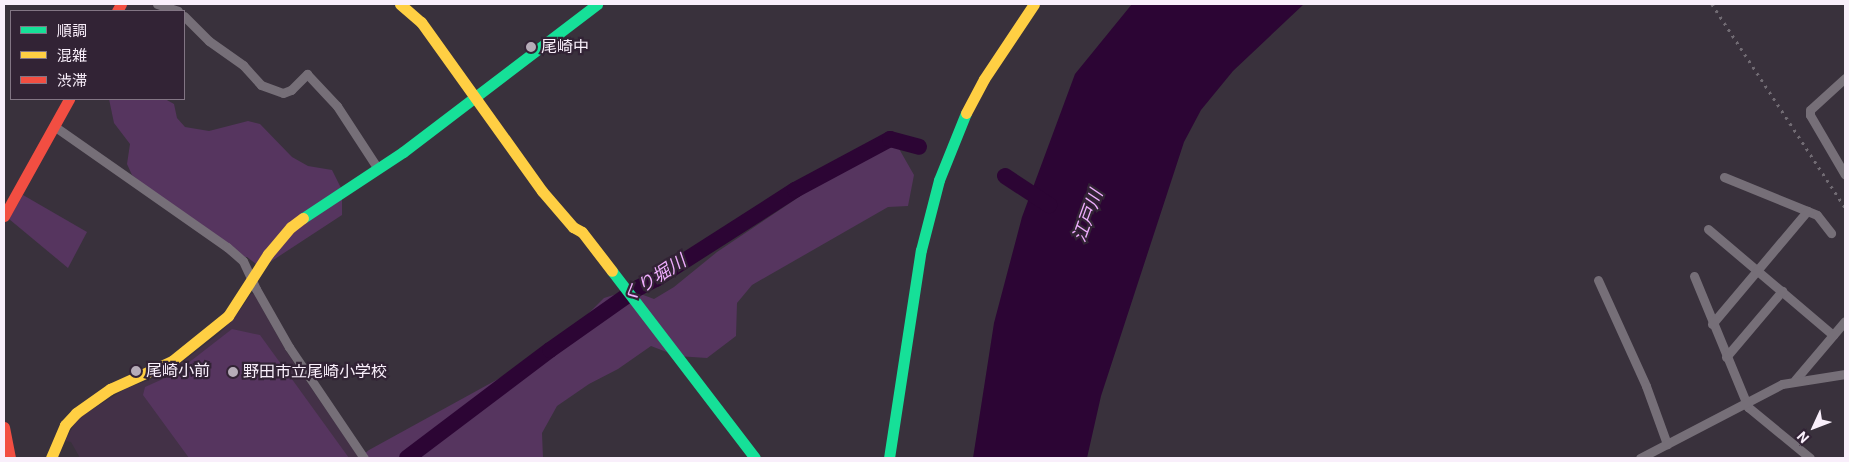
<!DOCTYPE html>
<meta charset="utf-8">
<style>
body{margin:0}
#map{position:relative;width:1849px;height:462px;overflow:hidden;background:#39313c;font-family:Roboto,"Noto Sans JP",sans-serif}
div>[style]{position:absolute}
.built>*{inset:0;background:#433147}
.green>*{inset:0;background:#56355f}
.water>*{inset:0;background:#2c0534}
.river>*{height:16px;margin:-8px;padding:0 8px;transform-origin:8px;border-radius:8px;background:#2c0534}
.street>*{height:9px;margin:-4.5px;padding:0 4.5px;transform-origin:4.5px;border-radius:4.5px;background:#766f78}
.fast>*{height:11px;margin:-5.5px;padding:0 5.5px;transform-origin:5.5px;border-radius:5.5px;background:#16e098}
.slow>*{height:11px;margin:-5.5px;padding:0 5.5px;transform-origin:5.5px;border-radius:5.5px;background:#ffcf43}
.jam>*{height:11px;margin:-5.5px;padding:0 5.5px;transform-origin:5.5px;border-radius:5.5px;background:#f24e42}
.rail>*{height:2.5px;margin-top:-1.25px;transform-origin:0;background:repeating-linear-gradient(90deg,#716b73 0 2.5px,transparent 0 7.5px)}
.dots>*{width:14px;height:14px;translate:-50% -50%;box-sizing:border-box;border:2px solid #322335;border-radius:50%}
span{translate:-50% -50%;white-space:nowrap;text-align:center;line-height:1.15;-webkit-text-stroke:4.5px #322335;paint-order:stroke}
.poi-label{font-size:16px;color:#f9effb}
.left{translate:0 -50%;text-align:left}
.water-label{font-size:18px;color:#efaefd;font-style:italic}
.frame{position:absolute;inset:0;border:5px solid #f9effb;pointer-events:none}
.legend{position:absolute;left:10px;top:10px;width:175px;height:90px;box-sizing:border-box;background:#322335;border:1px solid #827584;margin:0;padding:6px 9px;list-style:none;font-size:15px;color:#f9effb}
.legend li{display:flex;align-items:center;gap:10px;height:25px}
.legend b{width:25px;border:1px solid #827584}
.north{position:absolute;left:1789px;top:402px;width:50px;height:50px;-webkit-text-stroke:4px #322335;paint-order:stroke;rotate:227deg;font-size:14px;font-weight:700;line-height:20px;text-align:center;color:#f9effb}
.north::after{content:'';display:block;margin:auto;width:18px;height:22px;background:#f9effb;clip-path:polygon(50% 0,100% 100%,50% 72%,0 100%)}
</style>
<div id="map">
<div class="built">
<div style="clip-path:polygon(251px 294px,254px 294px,286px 351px,359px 458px,80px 458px,71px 442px,65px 441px,75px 423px,83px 415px,127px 388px,155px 378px,176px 367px,220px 333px,238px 313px)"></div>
</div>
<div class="green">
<div style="clip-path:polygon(109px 99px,165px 99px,174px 104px,177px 118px,185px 127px,209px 131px,248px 121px,260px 124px,292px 157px,308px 166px,332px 170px,342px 190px,342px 215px,261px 268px,247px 257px,232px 257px,132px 175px,127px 164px,130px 144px,114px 123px)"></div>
<div style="clip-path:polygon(884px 140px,898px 147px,914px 175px,908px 206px,888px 207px,752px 285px,737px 303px,736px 336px,707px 358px,677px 356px,651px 346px,618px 369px,589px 384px,557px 406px,542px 433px,543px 458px,359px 458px,369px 450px,529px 362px,580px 322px,604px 298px,630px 290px,654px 299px,674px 287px,717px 252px)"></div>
<div style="clip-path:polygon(23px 195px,87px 232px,68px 268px,9px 219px)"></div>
<div style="clip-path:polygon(232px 329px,260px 335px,349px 458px,189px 458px,143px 395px,145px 387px,174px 374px)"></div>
</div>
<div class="water">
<div style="clip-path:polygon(1132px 4px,1304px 4px,1233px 71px,1201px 110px,1184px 142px,1101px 396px,1087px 458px,973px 458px,994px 323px,1022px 217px,1075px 74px)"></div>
</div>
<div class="river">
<div style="left:1005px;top:176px;width:53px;rotate:33.4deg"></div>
<div style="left:407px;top:458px;width:179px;rotate:-37.1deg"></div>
<div style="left:550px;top:350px;width:108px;rotate:-35.2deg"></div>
<div style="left:638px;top:288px;width:20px;rotate:-27deg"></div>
<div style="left:656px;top:279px;width:165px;rotate:-32.6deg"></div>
<div style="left:795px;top:190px;width:108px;rotate:-28.2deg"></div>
<div style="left:890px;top:139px;width:30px;rotate:15deg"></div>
</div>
<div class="street">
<div style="left:157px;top:4px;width:22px;rotate:18deg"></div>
<div style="left:184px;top:16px;width:35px;rotate:45deg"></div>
<div style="left:209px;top:41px;width:42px;rotate:35.2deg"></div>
<div style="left:243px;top:65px;width:27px;rotate:48deg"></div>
<div style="left:261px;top:85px;width:23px;rotate:20deg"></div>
<div style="left:283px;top:93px;width:9px;rotate:-21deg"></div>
<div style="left:291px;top:90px;width:23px;rotate:-45deg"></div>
<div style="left:307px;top:74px;width:44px;rotate:46.8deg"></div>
<div style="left:337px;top:106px;width:75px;rotate:56.9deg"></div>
<div style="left:1845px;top:78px;width:47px;rotate:137.6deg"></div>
<div style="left:1810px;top:110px;width:5px;rotate:90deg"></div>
<div style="left:1810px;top:115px;width:69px;rotate:59.7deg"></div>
<div style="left:54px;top:126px;width:211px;rotate:35deg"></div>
<div style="left:227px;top:247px;width:21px;rotate:41deg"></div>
<div style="left:243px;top:261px;width:31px;rotate:65deg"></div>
<div style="left:256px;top:289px;width:67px;rotate:60.4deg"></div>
<div style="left:289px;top:347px;width:134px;rotate:56deg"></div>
<div style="left:1724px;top:177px;width:100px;rotate:22.2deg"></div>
<div style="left:1817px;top:215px;width:23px;rotate:52deg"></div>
<div style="left:1708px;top:229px;width:164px;rotate:40.3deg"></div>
<div style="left:1694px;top:276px;width:142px;rotate:67.6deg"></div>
<div style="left:1748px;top:407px;width:80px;rotate:39.4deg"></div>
<div style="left:1598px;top:280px;width:116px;rotate:65.6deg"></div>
<div style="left:1646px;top:386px;width:62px;rotate:70.1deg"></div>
<div style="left:1712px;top:324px;width:148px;rotate:-49.9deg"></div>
<div style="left:1726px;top:357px;width:87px;rotate:-49.7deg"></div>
<div style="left:1795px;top:380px;width:77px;rotate:-49.7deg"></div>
<div style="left:1640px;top:458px;width:160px;rotate:-27.5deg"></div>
<div style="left:1782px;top:384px;width:64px;rotate:-9deg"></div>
</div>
<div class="fast">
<div style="left:303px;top:218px;width:120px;rotate:-33.4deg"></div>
<div style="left:403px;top:152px;width:244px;rotate:-37.3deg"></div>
<div style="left:612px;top:271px;width:235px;rotate:52.6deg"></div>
<div style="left:889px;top:458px;width:210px;rotate:-81.3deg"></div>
<div style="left:921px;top:250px;width:72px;rotate:-75.6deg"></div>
<div style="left:939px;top:180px;width:72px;rotate:-68.1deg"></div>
</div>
<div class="slow">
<div style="left:400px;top:4px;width:28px;rotate:41deg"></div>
<div style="left:421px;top:22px;width:208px;rotate:54.4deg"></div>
<div style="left:542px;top:191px;width:48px;rotate:49.3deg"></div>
<div style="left:573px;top:227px;width:10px;rotate:29deg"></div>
<div style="left:582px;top:232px;width:49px;rotate:52.4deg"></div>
<div style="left:966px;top:113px;width:38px;rotate:-62deg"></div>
<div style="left:984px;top:79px;width:90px;rotate:-56.3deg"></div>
<div style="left:51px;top:458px;width:36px;rotate:-67deg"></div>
<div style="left:65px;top:425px;width:16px;rotate:-47deg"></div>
<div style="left:76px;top:413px;width:42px;rotate:-35.2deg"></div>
<div style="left:110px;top:389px;width:68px;rotate:-24.3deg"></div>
<div style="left:172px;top:361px;width:72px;rotate:-38.8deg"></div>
<div style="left:228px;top:316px;width:74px;rotate:-57.2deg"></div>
<div style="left:268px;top:254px;width:35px;rotate:-50deg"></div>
<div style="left:291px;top:227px;width:15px;rotate:-37deg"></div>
</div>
<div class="jam">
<div style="left:117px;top:11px;width:8px;rotate:-60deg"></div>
<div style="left:4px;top:216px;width:134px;rotate:-60.9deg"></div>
<div style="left:4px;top:427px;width:32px;rotate:79deg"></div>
</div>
<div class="rail">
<div style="left:1712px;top:4px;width:243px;rotate:56.8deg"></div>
</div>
<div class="dots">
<div style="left:531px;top:47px;background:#b6acb8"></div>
<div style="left:136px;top:371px;background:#b6acb8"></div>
<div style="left:233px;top:372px;background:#b6acb8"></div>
</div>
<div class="poi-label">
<span class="left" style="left:541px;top:47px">尾崎中</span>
<span class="left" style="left:146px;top:371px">尾崎小前</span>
<span class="left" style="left:243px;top:372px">野田市立尾崎小学校</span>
</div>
<div class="water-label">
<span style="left:1088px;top:216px;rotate:-70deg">江戸川</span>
<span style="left:654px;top:279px;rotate:-33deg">くり堀川</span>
</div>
<div class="frame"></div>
<ul class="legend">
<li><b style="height:6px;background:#16e098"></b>順調</li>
<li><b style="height:6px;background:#ffcf43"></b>混雑</li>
<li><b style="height:6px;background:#f24e42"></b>渋滞</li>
</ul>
<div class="north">N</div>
</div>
